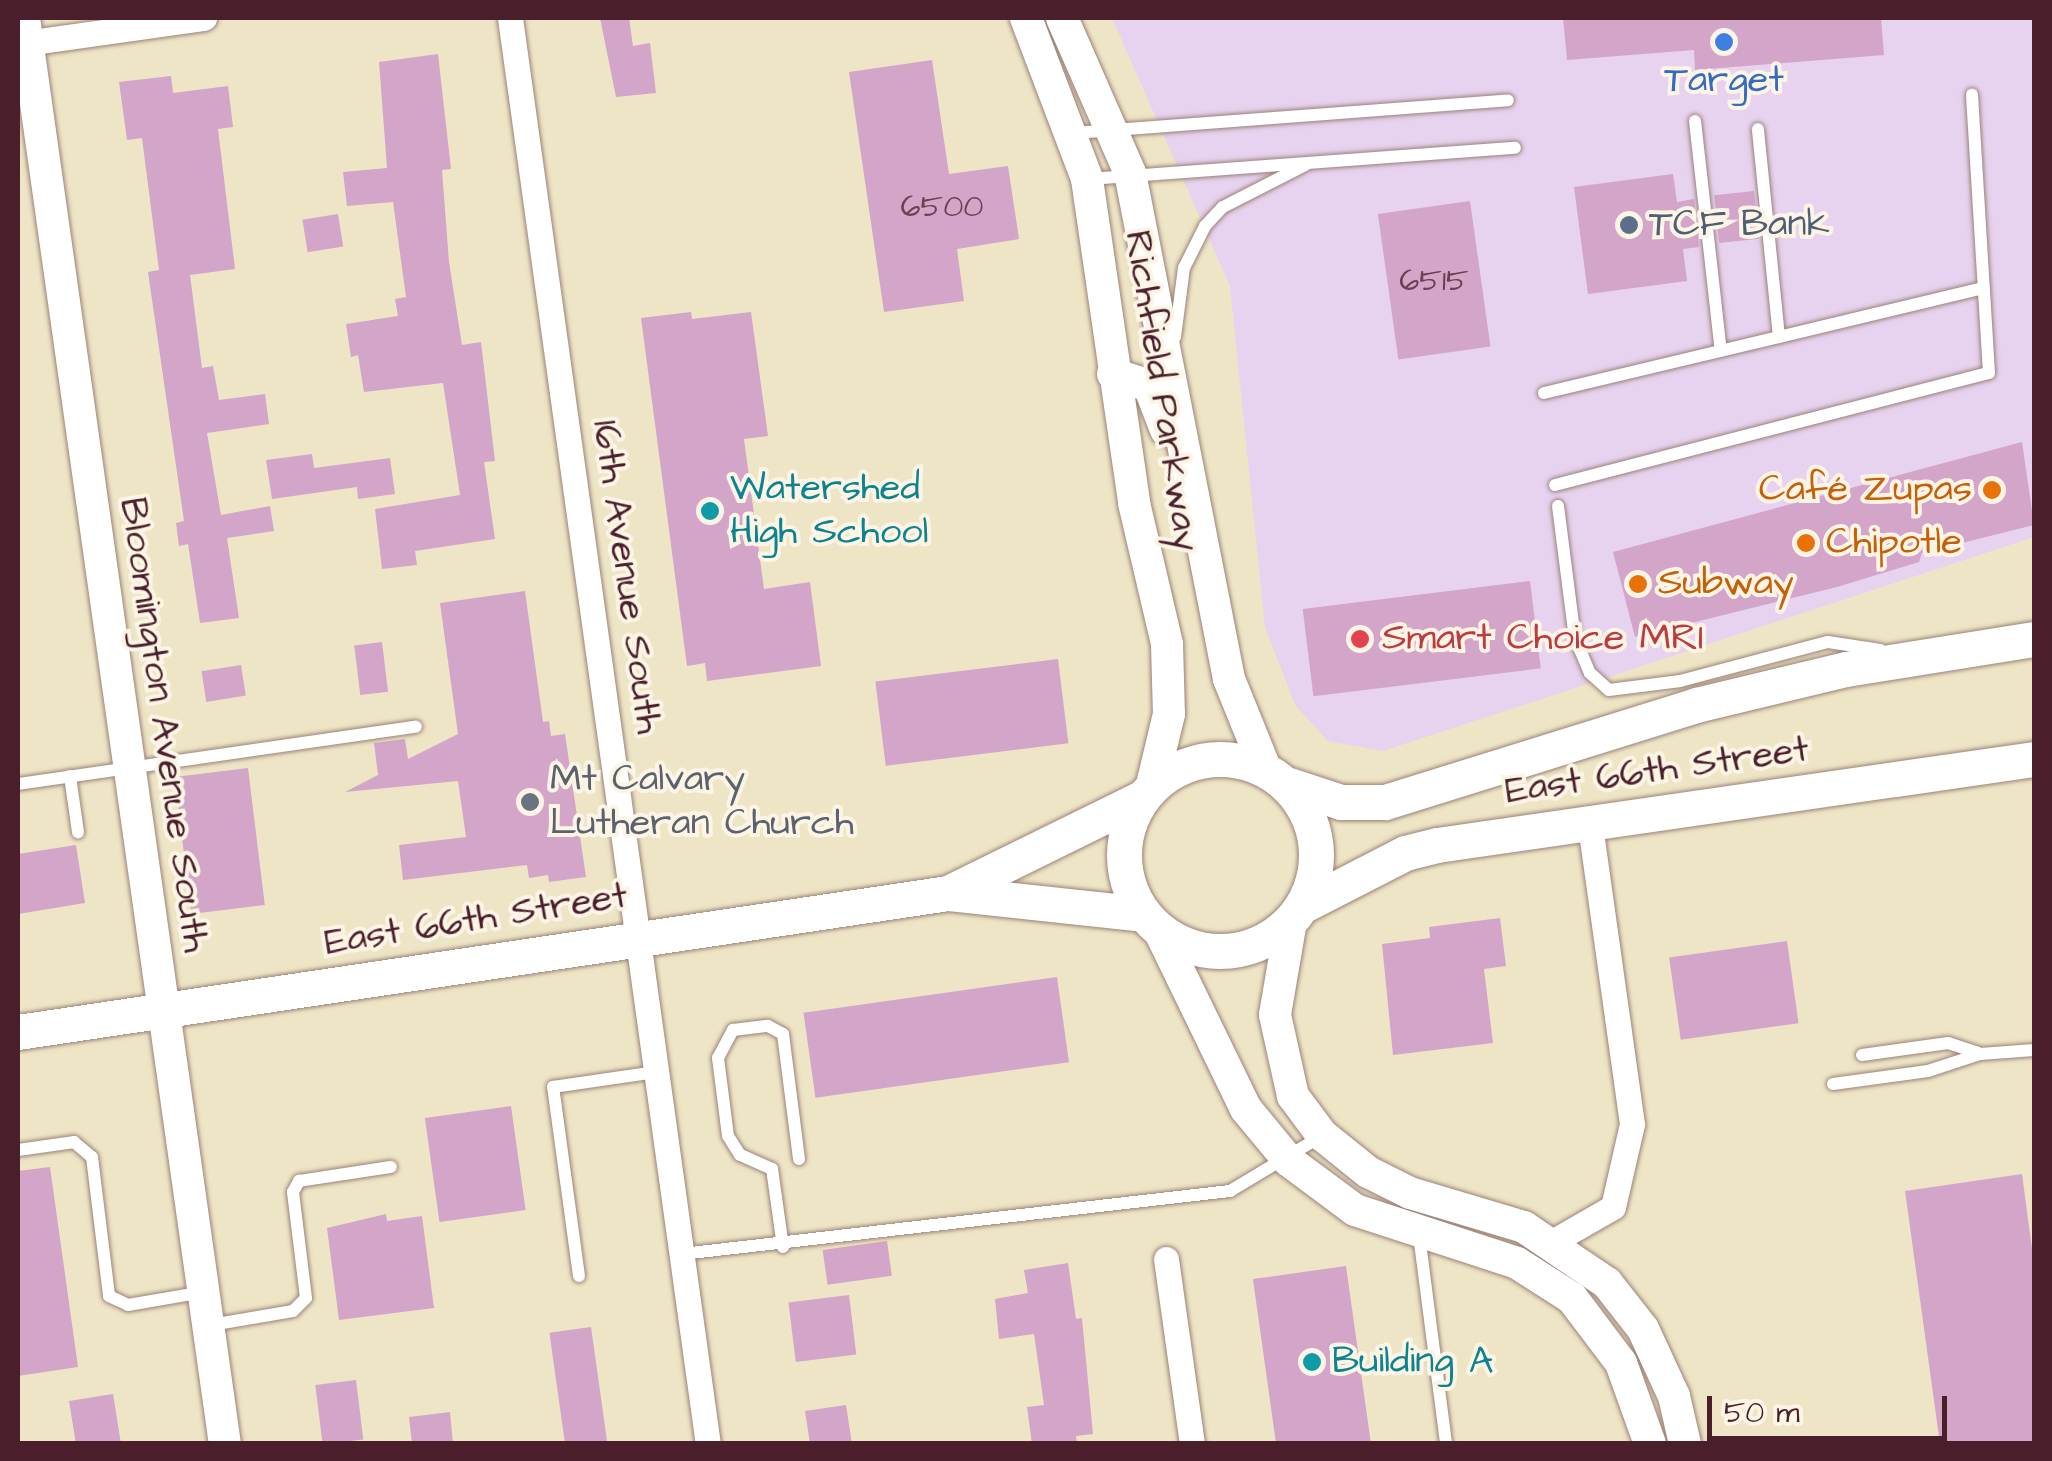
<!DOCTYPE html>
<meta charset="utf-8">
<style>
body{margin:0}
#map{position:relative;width:2052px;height:1461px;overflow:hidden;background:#eee5c6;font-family:"Architects Daughter",sans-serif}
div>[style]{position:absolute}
.built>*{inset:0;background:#e7d2ef}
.building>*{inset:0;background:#d3a5c9;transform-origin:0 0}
.roads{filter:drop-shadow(0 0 2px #9c8278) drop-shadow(0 0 2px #9c8278)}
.service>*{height:12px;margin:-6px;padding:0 6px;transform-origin:6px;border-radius:6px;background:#fff}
.minor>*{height:25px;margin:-12.5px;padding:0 12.5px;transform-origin:12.5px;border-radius:12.5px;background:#fff}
.tertiary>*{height:32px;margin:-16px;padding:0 16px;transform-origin:16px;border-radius:16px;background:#fff}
.secondary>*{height:35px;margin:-17.5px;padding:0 17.5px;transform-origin:17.5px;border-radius:17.5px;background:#fff}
.secondary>.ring{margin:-17.5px;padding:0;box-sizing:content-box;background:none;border:35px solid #fff;border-radius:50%}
.dots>*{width:28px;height:28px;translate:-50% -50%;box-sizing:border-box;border:5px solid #fcf5e5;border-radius:50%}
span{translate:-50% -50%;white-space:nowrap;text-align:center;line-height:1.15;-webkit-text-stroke:8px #fcf5e5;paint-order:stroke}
.number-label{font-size:32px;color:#6c4052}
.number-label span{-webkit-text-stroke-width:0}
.shop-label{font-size:38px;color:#366cbe}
.service-label{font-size:38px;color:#4e5e75}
.left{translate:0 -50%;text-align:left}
.street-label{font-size:38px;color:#4a1f2b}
.culture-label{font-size:38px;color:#0d838f}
.food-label{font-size:38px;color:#c56008}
.right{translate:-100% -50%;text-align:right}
.health-label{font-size:38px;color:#be3a42}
.worship-label{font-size:38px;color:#5b616d}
.frame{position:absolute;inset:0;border:20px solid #4a1f2b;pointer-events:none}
.scale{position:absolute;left:1707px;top:1396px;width:240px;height:45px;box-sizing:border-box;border:5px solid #4a1f2b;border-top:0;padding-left:12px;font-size:30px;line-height:35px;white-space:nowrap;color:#4a1f2b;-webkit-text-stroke:8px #fcf5e5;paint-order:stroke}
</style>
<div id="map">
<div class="built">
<div style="clip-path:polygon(1112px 18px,2034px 18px,2034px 537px,1383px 751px,1328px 741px,1295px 705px,1265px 627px,1230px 286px)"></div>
</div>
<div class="building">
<div style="clip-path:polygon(600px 18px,629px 18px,633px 46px,650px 43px,656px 93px,616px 97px)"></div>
<div style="clip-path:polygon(1563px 18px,1881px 18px,1884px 55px,1695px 70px,1694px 50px,1567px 60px)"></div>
<div style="clip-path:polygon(438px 54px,451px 169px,442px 170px,449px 262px,462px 345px,481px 342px,495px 461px,484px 462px,495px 539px,415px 551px,417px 565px,382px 569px,375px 509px,460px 495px,443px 383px,364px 392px,358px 355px,351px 357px,346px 324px,398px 316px,395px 299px,406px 297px,393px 202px,347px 206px,343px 172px,387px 168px,379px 62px)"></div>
<div style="clip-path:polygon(932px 60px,949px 174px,1008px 166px,1019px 239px,957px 249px,964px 301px,884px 312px,849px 72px)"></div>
<div style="clip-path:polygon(171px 76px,173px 93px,228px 86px,233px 127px,218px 129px,235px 269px,190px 275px,202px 368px,213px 366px,219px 400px,265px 394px,269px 424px,207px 433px,221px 515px,270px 506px,274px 531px,227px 538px,239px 618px,200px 623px,188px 544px,179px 546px,176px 523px,184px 521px,148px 272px,159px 270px,142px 138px,127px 140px,119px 82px)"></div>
<div style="clip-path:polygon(1673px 174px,1677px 202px,1694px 199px,1699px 247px,1683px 249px,1687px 281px,1588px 294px,1574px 187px)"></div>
<div style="left:1754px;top:191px;width:48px;height:40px;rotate:84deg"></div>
<div style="left:1470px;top:201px;width:147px;height:93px;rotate:82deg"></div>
<div style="left:338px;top:214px;width:33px;height:36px;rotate:81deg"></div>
<div style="clip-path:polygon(691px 312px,692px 319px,751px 312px,768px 436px,744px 439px,764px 589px,810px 582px,821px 666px,707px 681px,705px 663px,687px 666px,641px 318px)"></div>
<div style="clip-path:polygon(2022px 442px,2034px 525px,1922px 553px,1919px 562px,1837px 587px,1635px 637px,1613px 552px)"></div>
<div style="clip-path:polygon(312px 454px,314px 468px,390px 458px,395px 494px,358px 499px,357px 487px,272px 499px,266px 460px)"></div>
<div style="left:1530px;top:581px;width:88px;height:229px;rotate:83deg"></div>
<div style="clip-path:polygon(525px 591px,543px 722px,549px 721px,551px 736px,565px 734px,586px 877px,549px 882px,548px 875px,529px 878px,527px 865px,403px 880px,399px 845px,466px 837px,458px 781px,345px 792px,378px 775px,374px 743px,405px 739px,408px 759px,458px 734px,440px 603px)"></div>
<div style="left:382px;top:642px;width:50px;height:28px;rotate:83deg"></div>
<div style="left:1058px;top:659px;width:85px;height:184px;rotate:83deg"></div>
<div style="left:241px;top:665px;width:31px;height:40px;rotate:81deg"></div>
<div style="left:248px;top:768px;width:138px;height:74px;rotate:83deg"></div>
<div style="clip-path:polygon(76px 845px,85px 903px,18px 914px,18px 854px)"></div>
<div style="clip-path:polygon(1500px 918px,1506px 966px,1484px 969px,1493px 1043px,1393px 1055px,1382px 944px,1430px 938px,1429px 927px)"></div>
<div style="left:1787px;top:941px;width:83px;height:119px;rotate:82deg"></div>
<div style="left:1057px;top:977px;width:86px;height:256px;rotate:82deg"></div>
<div style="left:511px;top:1106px;width:105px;height:87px;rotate:82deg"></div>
<div style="clip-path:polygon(50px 1167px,78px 1367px,18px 1376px,18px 1171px)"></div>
<div style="clip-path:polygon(2022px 1174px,2034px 1264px,2034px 1444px,1940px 1444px,1905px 1191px)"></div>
<div style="clip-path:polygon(386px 1214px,387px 1221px,422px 1216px,434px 1308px,339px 1320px,327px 1228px)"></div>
<div style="left:887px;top:1241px;width:35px;height:65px;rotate:82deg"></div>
<div style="clip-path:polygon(1068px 1263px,1076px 1319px,1082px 1318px,1093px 1434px,1076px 1436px,1077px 1444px,1032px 1444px,1027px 1407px,1044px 1405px,1034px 1334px,999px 1339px,995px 1299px,1028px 1293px,1024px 1270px)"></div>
<div style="left:1346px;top:1266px;width:180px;height:94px;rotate:82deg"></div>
<div style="left:849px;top:1295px;width:60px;height:61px;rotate:83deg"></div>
<div style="left:591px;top:1327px;width:118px;height:42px;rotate:82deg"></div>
<div style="left:356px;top:1380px;width:60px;height:41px;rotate:83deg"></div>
<div style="clip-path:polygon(113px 1394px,121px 1444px,76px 1444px,69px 1401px)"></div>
<div style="clip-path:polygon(846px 1405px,852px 1444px,810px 1444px,805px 1411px)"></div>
<div style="clip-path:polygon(450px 1412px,453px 1444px,412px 1444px,409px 1417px)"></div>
</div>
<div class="roads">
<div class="service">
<div style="left:1695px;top:121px;width:231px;rotate:83.6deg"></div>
<div style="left:1074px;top:133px;width:435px;rotate:-4.3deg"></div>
<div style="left:1089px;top:179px;width:427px;rotate:-4.2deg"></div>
<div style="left:1175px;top:337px;width:70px;rotate:-82.6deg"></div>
<div style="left:1184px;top:268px;width:47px;rotate:-63.4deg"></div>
<div style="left:1205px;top:226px;width:26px;rotate:-47deg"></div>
<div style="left:1223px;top:207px;width:92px;rotate:-27.1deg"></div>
<div style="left:1779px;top:337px;width:210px;rotate:-13.5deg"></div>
<div style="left:1544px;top:393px;width:242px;rotate:-13.4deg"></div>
<div style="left:1779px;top:337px;width:209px;rotate:-95.8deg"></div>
<div style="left:1555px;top:485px;width:448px;rotate:-14.5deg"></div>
<div style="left:1989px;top:373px;width:279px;rotate:-93.5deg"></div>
<div style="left:1558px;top:506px;width:133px;rotate:82.7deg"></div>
<div style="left:1575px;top:638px;width:38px;rotate:67deg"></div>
<div style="left:1590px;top:673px;width:25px;rotate:42deg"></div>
<div style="left:1609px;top:690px;width:72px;rotate:-7.2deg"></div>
<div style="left:1680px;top:681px;width:153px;rotate:-14.8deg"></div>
<div style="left:1828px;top:642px;width:53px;rotate:8.7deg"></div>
<div style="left:70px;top:776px;width:57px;rotate:81.9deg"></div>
<div style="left:18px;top:784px;width:402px;rotate:-8.2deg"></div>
<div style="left:1862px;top:1055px;width:87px;rotate:-7.9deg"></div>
<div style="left:1948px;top:1043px;width:32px;rotate:18deg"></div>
<div style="left:1833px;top:1084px;width:96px;rotate:-7.8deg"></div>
<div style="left:1928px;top:1071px;width:55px;rotate:-18.1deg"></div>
<div style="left:1980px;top:1054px;width:54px;rotate:-4.2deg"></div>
<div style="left:18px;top:1150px;width:57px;rotate:-8.1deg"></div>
<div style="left:74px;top:1142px;width:23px;rotate:40deg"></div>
<div style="left:92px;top:1157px;width:140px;rotate:83deg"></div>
<div style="left:109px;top:1296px;width:21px;rotate:25deg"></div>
<div style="left:128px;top:1305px;width:76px;rotate:-9.8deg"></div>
<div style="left:1419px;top:1235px;width:211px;rotate:82.6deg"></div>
<div style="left:783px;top:1247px;width:79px;rotate:-98deg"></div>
<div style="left:772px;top:1169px;width:35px;rotate:-156deg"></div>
<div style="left:740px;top:1155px;width:22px;rotate:-122deg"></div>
<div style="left:728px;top:1136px;width:79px;rotate:-97.3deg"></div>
<div style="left:718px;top:1058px;width:32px;rotate:-62deg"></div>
<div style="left:733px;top:1030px;width:35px;rotate:-7deg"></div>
<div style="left:768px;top:1026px;width:17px;rotate:28deg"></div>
<div style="left:783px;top:1034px;width:126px;rotate:82.7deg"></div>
<div style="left:682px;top:1254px;width:552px;rotate:-6.56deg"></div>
<div style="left:1230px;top:1191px;width:105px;rotate:-31deg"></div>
<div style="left:579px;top:1276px;width:191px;rotate:-97.8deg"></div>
<div style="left:553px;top:1087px;width:104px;rotate:-8.3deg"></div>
<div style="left:211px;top:1325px;width:83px;rotate:-9.7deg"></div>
<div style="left:293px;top:1311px;width:18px;rotate:-45deg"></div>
<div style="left:306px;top:1298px;width:107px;rotate:-97deg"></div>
<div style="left:293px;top:1192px;width:13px;rotate:-61deg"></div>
<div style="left:299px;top:1181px;width:93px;rotate:-8.7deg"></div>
</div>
<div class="minor">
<div style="left:510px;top:18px;width:1440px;rotate:82.1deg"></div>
<div style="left:18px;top:44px;width:188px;rotate:-8deg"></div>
<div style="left:1552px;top:1242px;width:70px;rotate:-29.8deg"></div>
<div style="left:1613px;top:1207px;width:85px;rotate:-77.1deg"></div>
<div style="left:1632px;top:1124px;width:303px;rotate:-98deg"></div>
<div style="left:1166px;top:1259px;width:187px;rotate:82deg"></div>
</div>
<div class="tertiary">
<div style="left:24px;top:18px;width:1440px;rotate:81.98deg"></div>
<div style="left:1026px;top:18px;width:172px;rotate:69.2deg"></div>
<div style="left:1087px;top:179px;width:327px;rotate:81.7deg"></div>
<div style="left:1134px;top:503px;width:145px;rotate:76.8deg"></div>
<div style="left:1167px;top:644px;width:70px;rotate:88.4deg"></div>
<div style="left:1169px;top:714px;width:73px;rotate:103.5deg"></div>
<div style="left:1062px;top:18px;width:169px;rotate:66.3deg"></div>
<div style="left:1130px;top:173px;width:516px;rotate:78.93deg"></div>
<div style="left:1229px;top:679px;width:96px;rotate:68deg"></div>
<div style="left:1113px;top:374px;width:38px;rotate:18deg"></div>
<div style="left:1149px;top:386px;width:47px;rotate:68.9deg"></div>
<div style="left:1291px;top:921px;width:95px;rotate:99.7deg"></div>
<div style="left:1275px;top:1015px;width:83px;rotate:77.5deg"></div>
<div style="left:1293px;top:1096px;width:49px;rotate:53.4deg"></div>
<div style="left:1322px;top:1135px;width:59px;rotate:38.8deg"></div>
<div style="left:1368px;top:1172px;width:47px;rotate:26.6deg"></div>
<div style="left:1410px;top:1193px;width:119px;rotate:16.6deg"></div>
<div style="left:1524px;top:1227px;width:100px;rotate:34deg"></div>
<div style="left:1607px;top:1283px;width:58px;rotate:52deg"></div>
<div style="left:1643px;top:1329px;width:74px;rotate:65.2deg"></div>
<div style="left:1674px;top:1396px;width:49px;rotate:77.1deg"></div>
<div style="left:1159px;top:930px;width:199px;rotate:64.1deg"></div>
<div style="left:1246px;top:1109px;width:67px;rotate:50.4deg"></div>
<div style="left:1289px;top:1161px;width:82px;rotate:36.6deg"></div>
<div style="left:1355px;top:1210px;width:170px;rotate:18.1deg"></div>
<div style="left:1517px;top:1263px;width:65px;rotate:32.5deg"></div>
<div style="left:1572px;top:1298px;width:81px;rotate:53deg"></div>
<div style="left:1621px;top:1363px;width:86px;rotate:70.3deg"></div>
</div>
<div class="secondary">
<div class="ring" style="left:1124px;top:759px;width:157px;height:157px"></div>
<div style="left:1289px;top:785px;width:55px;rotate:18.1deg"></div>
<div style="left:1341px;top:802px;width:44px"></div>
<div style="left:1385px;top:802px;width:326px;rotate:-17.3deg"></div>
<div style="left:1696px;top:705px;width:154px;rotate:-13.5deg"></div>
<div style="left:1846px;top:669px;width:190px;rotate:-9.1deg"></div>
<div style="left:948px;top:893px;width:197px;rotate:6.1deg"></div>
<div style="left:1304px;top:905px;width:114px;rotate:-27.2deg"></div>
<div style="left:1405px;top:853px;width:33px;rotate:-14deg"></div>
<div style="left:1437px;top:845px;width:603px;rotate:-8.2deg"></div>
<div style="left:18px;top:1032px;width:940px;rotate:-8.5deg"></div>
<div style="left:948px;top:893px;width:215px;rotate:-26.2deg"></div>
</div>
</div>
<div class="dots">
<div style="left:1724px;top:42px;background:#3f7fe0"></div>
<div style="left:1629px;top:225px;background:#5c6f8a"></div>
<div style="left:1992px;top:490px;background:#e8710a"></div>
<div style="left:710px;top:511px;background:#0f9aa8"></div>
<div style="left:1806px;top:543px;background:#e8710a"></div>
<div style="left:1638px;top:584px;background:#e8710a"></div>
<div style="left:1360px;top:639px;background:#e0444e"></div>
<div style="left:530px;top:802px;background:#6b7280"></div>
<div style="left:1312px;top:1362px;background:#0f9aa8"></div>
</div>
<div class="number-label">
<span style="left:942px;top:207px">6500</span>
<span style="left:1434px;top:281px">6515</span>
</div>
<div class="shop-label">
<span style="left:1724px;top:81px">Target</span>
</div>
<div class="service-label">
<span class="left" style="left:1649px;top:225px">TCF Bank</span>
</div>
<div class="street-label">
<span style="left:1161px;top:391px;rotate:81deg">Richfield Parkway</span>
<span style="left:626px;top:577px;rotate:82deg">16th Avenue South</span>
<span style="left:163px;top:725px;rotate:82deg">Bloomington Avenue South</span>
<span style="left:1657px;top:771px;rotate:-8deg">East 66th Street</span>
<span style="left:476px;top:920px;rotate:-9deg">East 66th Street</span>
</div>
<div class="culture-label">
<span class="left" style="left:730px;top:511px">Watershed<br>High School</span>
<span class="left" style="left:1332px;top:1362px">Building A</span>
</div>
<div class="food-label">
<span class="right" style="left:1972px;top:490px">Café Zupas</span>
<span class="left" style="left:1826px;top:543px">Chipotle</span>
<span class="left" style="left:1658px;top:584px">Subway</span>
</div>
<div class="health-label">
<span class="left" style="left:1382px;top:639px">Smart Choice MRI</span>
</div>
<div class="worship-label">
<span class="left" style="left:550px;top:802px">Mt Calvary<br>Lutheran Church</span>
</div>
<div class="frame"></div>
<div class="scale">50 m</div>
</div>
